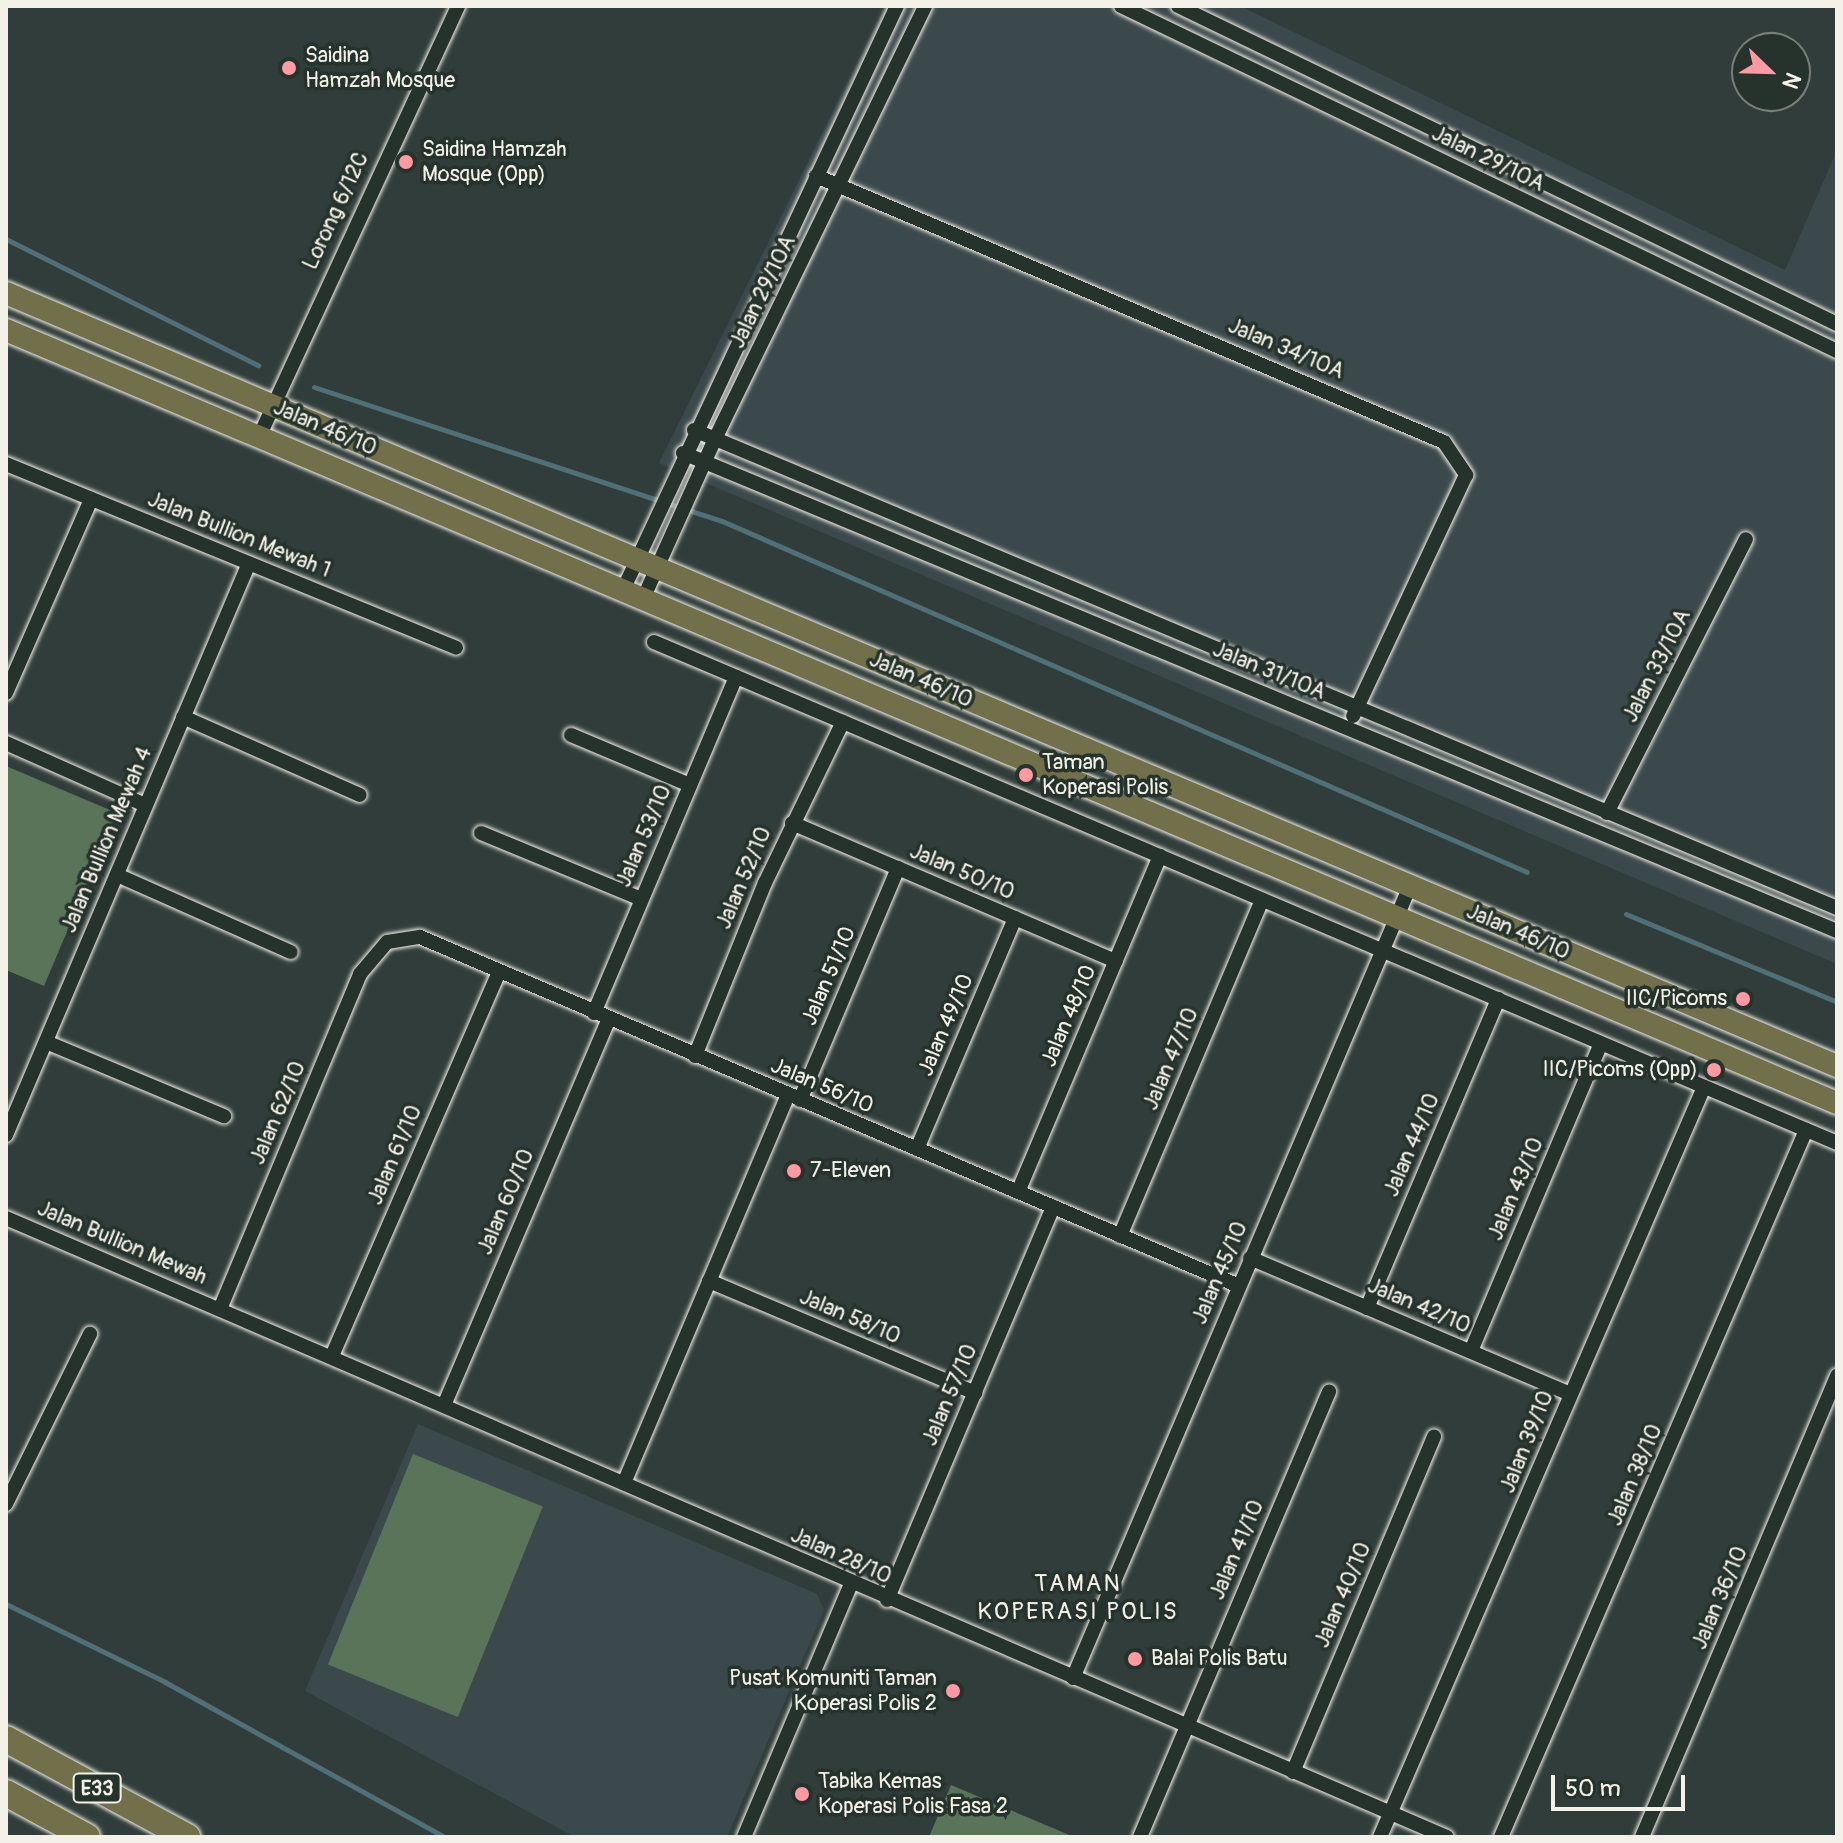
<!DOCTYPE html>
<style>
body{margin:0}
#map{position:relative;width:1843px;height:1843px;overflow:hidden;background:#303d3b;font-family:Pangolin,sans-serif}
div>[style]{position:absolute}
.built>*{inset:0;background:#3c494c}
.green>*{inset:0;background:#5a745a;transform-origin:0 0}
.stream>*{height:5px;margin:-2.5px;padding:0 2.5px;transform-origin:2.5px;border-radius:2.5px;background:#516f76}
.roads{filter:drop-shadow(0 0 2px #f4f1e8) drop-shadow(0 0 2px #f4f1e8)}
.street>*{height:14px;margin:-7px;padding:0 7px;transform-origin:7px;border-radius:7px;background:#26332d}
.primary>*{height:22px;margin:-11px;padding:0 11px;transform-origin:11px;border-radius:11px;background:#71704a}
.highway>*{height:26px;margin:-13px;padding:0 13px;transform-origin:13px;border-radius:13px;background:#71704a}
.dots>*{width:22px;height:22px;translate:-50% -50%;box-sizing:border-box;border:4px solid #26332d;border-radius:50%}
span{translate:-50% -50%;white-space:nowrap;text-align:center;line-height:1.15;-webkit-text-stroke:7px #26332d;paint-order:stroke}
.shield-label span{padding:2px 6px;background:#26332d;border:2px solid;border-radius:6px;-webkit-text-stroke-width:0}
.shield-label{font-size:20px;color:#f4f1e8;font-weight:700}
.poi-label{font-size:22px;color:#f4f1e8}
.left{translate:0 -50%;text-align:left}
.right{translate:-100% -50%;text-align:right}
.street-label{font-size:22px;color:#f4f1e8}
.neighbourhood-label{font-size:24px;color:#f4f1e8;letter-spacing:2px}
.frame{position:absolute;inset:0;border:8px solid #f4f1e8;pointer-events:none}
.north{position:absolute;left:1731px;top:32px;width:80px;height:80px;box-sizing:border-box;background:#26332d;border:2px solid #787f78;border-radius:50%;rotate:113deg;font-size:22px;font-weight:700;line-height:32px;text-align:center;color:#f4f1e8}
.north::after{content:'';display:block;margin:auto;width:28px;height:36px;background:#ff9aa2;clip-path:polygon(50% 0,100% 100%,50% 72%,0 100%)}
.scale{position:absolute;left:1551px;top:1775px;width:134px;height:36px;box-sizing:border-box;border:4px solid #f4f1e8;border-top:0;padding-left:10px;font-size:24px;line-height:28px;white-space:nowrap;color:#f4f1e8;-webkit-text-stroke:6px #26332d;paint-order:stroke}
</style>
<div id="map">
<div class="built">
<div style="clip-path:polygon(885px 6px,1240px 6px,1785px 270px,1837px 150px,1837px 964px,659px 463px)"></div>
<div style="clip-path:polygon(418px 1424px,817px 1594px,824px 1610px,727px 1837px,575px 1837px,305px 1691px)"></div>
</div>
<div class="green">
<div style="clip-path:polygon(6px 766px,117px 813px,44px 986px,6px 970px)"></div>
<div style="left:413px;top:1454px;width:140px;height:227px;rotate:22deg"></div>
<div style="clip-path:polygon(951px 1785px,1074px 1837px,929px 1837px)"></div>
</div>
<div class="stream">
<div style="left:6px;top:239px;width:282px;rotate:26.6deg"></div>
<div style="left:314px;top:387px;width:429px;rotate:18.2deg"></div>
<div style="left:722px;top:521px;width:878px;rotate:23.56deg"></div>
<div style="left:1626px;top:914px;width:229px;rotate:22.6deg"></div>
<div style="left:6px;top:1604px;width:177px;rotate:26.1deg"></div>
<div style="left:165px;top:1682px;width:320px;rotate:29deg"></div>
</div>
<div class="roads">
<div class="street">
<div style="left:1121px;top:6px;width:795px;rotate:25.73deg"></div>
<div style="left:1178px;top:6px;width:732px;rotate:25.76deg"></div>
<div style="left:816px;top:176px;width:682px;rotate:22.96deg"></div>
<div style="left:1444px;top:442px;width:40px;rotate:56deg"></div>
<div style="left:1466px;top:475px;width:266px;rotate:115.1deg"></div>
<div style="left:694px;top:430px;width:1239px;rotate:22.69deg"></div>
<div style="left:259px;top:437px;width:475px;rotate:-65.2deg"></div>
<div style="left:683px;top:453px;width:1249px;rotate:22.5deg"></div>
<div style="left:6px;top:464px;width:486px;rotate:22.2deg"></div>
<div style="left:623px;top:590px;width:645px;rotate:-64.87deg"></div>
<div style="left:643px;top:599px;width:175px;rotate:-65.8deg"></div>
<div style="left:715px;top:439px;width:481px;rotate:-64.1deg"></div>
<div style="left:654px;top:642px;width:1285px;rotate:22.95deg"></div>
<div style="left:6px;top:693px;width:212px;rotate:-66.3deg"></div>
<div style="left:183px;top:717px;width:193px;rotate:23.8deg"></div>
<div style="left:571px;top:735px;width:129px;rotate:22.8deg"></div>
<div style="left:6px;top:743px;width:152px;rotate:24deg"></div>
<div style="left:1607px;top:813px;width:307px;rotate:-63.1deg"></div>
<div style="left:792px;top:823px;width:352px;rotate:23.1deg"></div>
<div style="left:481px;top:833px;width:173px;rotate:22.4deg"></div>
<div style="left:117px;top:875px;width:190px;rotate:23.9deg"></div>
<div style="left:594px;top:1013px;width:365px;rotate:-67.1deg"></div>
<div style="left:46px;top:1042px;width:193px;rotate:22.6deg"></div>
<div style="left:695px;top:1056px;width:187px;rotate:-68deg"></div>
<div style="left:765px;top:883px;width:179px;rotate:-64.2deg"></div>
<div style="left:800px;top:1100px;width:252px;rotate:-67.1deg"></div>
<div style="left:6px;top:1135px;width:621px;rotate:-66.98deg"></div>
<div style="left:917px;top:1149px;width:251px;rotate:-67deg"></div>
<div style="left:1018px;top:1192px;width:365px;rotate:-67.1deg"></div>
<div style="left:6px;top:1218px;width:1568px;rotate:23.25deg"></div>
<div style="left:1120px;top:1236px;width:365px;rotate:-67.1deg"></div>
<div style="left:1250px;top:1258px;width:348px;rotate:23deg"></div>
<div style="left:709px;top:1281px;width:289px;rotate:22.8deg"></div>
<div style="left:1367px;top:1308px;width:336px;rotate:-67deg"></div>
<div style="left:220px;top:1309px;width:363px;rotate:-67.3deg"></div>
<div style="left:360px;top:974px;width:42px;rotate:-49.8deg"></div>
<div style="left:387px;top:942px;width:33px;rotate:-9deg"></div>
<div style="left:420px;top:937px;width:890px;rotate:23.08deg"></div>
<div style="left:1471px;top:1351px;width:334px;rotate:-67.1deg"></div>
<div style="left:332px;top:1356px;width:419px;rotate:-66.5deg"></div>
<div style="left:445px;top:1403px;width:418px;rotate:-66.9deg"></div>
<div style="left:624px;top:1483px;width:421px;rotate:-67.1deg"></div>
<div style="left:6px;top:1504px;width:190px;rotate:-63.7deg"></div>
<div style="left:887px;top:1600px;width:427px;rotate:-67.1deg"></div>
<div style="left:1073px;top:1678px;width:861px;rotate:-66.95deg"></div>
<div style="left:1293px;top:1772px;width:364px;rotate:-67.2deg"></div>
<div style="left:744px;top:1837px;width:275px;rotate:-67.1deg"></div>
<div style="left:1140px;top:1837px;width:484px;rotate:-67deg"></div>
<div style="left:1380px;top:1837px;width:817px;rotate:-66.64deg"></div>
<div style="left:1501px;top:1837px;width:770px;rotate:-66.66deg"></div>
<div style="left:1642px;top:1837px;width:501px;rotate:-67.07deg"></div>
</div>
<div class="primary">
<div style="left:6px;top:293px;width:1987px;rotate:22.89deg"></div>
<div style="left:6px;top:330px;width:1987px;rotate:22.89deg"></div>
</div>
<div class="highway">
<div style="left:6px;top:1739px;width:206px;rotate:28.4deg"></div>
<div style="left:6px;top:1793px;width:92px;rotate:28.5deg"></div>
</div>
</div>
<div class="dots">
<div style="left:289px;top:68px;background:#ff9aa2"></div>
<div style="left:406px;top:162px;background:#ff9aa2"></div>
<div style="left:1026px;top:775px;background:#ff9aa2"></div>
<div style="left:1743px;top:999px;background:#ff9aa2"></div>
<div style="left:1714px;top:1070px;background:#ff9aa2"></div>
<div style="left:794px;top:1171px;background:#ff9aa2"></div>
<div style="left:1135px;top:1659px;background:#ff9aa2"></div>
<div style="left:953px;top:1691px;background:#ff9aa2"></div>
<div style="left:802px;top:1794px;background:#ff9aa2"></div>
</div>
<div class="shield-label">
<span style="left:97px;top:1788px">E33</span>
</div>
<div class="poi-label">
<span class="left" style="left:305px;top:68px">Saidina<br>Hamzah Mosque</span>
<span class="left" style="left:422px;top:162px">Saidina Hamzah<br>Mosque (Opp)</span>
<span class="left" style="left:1042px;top:775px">Taman<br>Koperasi Polis</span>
<span class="right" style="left:1727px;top:999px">IIC/Picoms</span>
<span class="right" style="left:1698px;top:1070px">IIC/Picoms (Opp)</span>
<span class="left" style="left:810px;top:1171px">7-Eleven</span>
<span class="left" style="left:1151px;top:1659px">Balai Polis Batu</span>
<span class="right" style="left:937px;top:1691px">Pusat Komuniti Taman<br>Koperasi Polis 2</span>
<span class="left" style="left:818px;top:1794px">Tabika Kemas<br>Koperasi Polis Fasa 2</span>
</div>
<div class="street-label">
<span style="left:1488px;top:159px;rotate:26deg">Jalan 29/10A</span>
<span style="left:336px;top:211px;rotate:-65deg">Lorong 6/12C</span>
<span style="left:763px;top:292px;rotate:-64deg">Jalan 29/10A</span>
<span style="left:1286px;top:349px;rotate:23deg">Jalan 34/10A</span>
<span style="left:325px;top:428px;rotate:23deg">Jalan 46/10</span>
<span style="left:239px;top:535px;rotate:22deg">Jalan Bullion Mewah 1</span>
<span style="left:1657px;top:666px;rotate:-63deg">Jalan 33/10A</span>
<span style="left:1269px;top:671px;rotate:22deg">Jalan 31/10A</span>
<span style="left:921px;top:680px;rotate:23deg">Jalan 46/10</span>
<span style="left:644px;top:836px;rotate:-67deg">Jalan 53/10</span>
<span style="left:107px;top:840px;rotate:-67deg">Jalan Bullion Mewah 4</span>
<span style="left:962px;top:872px;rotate:23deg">Jalan 50/10</span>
<span style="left:744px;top:878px;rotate:-67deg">Jalan 52/10</span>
<span style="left:1518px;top:932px;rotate:23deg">Jalan 46/10</span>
<span style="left:829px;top:976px;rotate:-67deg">Jalan 51/10</span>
<span style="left:1069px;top:1016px;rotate:-67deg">Jalan 48/10</span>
<span style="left:946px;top:1025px;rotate:-67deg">Jalan 49/10</span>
<span style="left:1171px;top:1059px;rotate:-67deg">Jalan 47/10</span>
<span style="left:822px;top:1086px;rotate:23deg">Jalan 56/10</span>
<span style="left:278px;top:1113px;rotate:-67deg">Jalan 62/10</span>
<span style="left:1412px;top:1145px;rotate:-67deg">Jalan 44/10</span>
<span style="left:395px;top:1155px;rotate:-67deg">Jalan 61/10</span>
<span style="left:1516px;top:1189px;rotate:-67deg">Jalan 43/10</span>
<span style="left:506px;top:1202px;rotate:-67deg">Jalan 60/10</span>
<span style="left:122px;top:1243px;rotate:23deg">Jalan Bullion Mewah</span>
<span style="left:1220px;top:1273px;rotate:-67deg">Jalan 45/10</span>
<span style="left:1419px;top:1306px;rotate:23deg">Jalan 42/10</span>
<span style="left:850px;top:1317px;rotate:23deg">Jalan 58/10</span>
<span style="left:950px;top:1395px;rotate:-67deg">Jalan 57/10</span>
<span style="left:1527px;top:1442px;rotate:-68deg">Jalan 39/10</span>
<span style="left:1635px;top:1475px;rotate:-67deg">Jalan 38/10</span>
<span style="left:1237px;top:1550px;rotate:-67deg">Jalan 41/10</span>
<span style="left:841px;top:1556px;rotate:24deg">Jalan 28/10</span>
<span style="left:1343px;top:1595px;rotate:-67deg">Jalan 40/10</span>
<span style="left:1720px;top:1598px;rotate:-67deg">Jalan 36/10</span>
</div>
<div class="neighbourhood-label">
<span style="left:1078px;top:1598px">TAMAN<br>KOPERASI POLIS</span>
</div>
<div class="frame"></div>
<div class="north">N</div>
<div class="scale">50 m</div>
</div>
